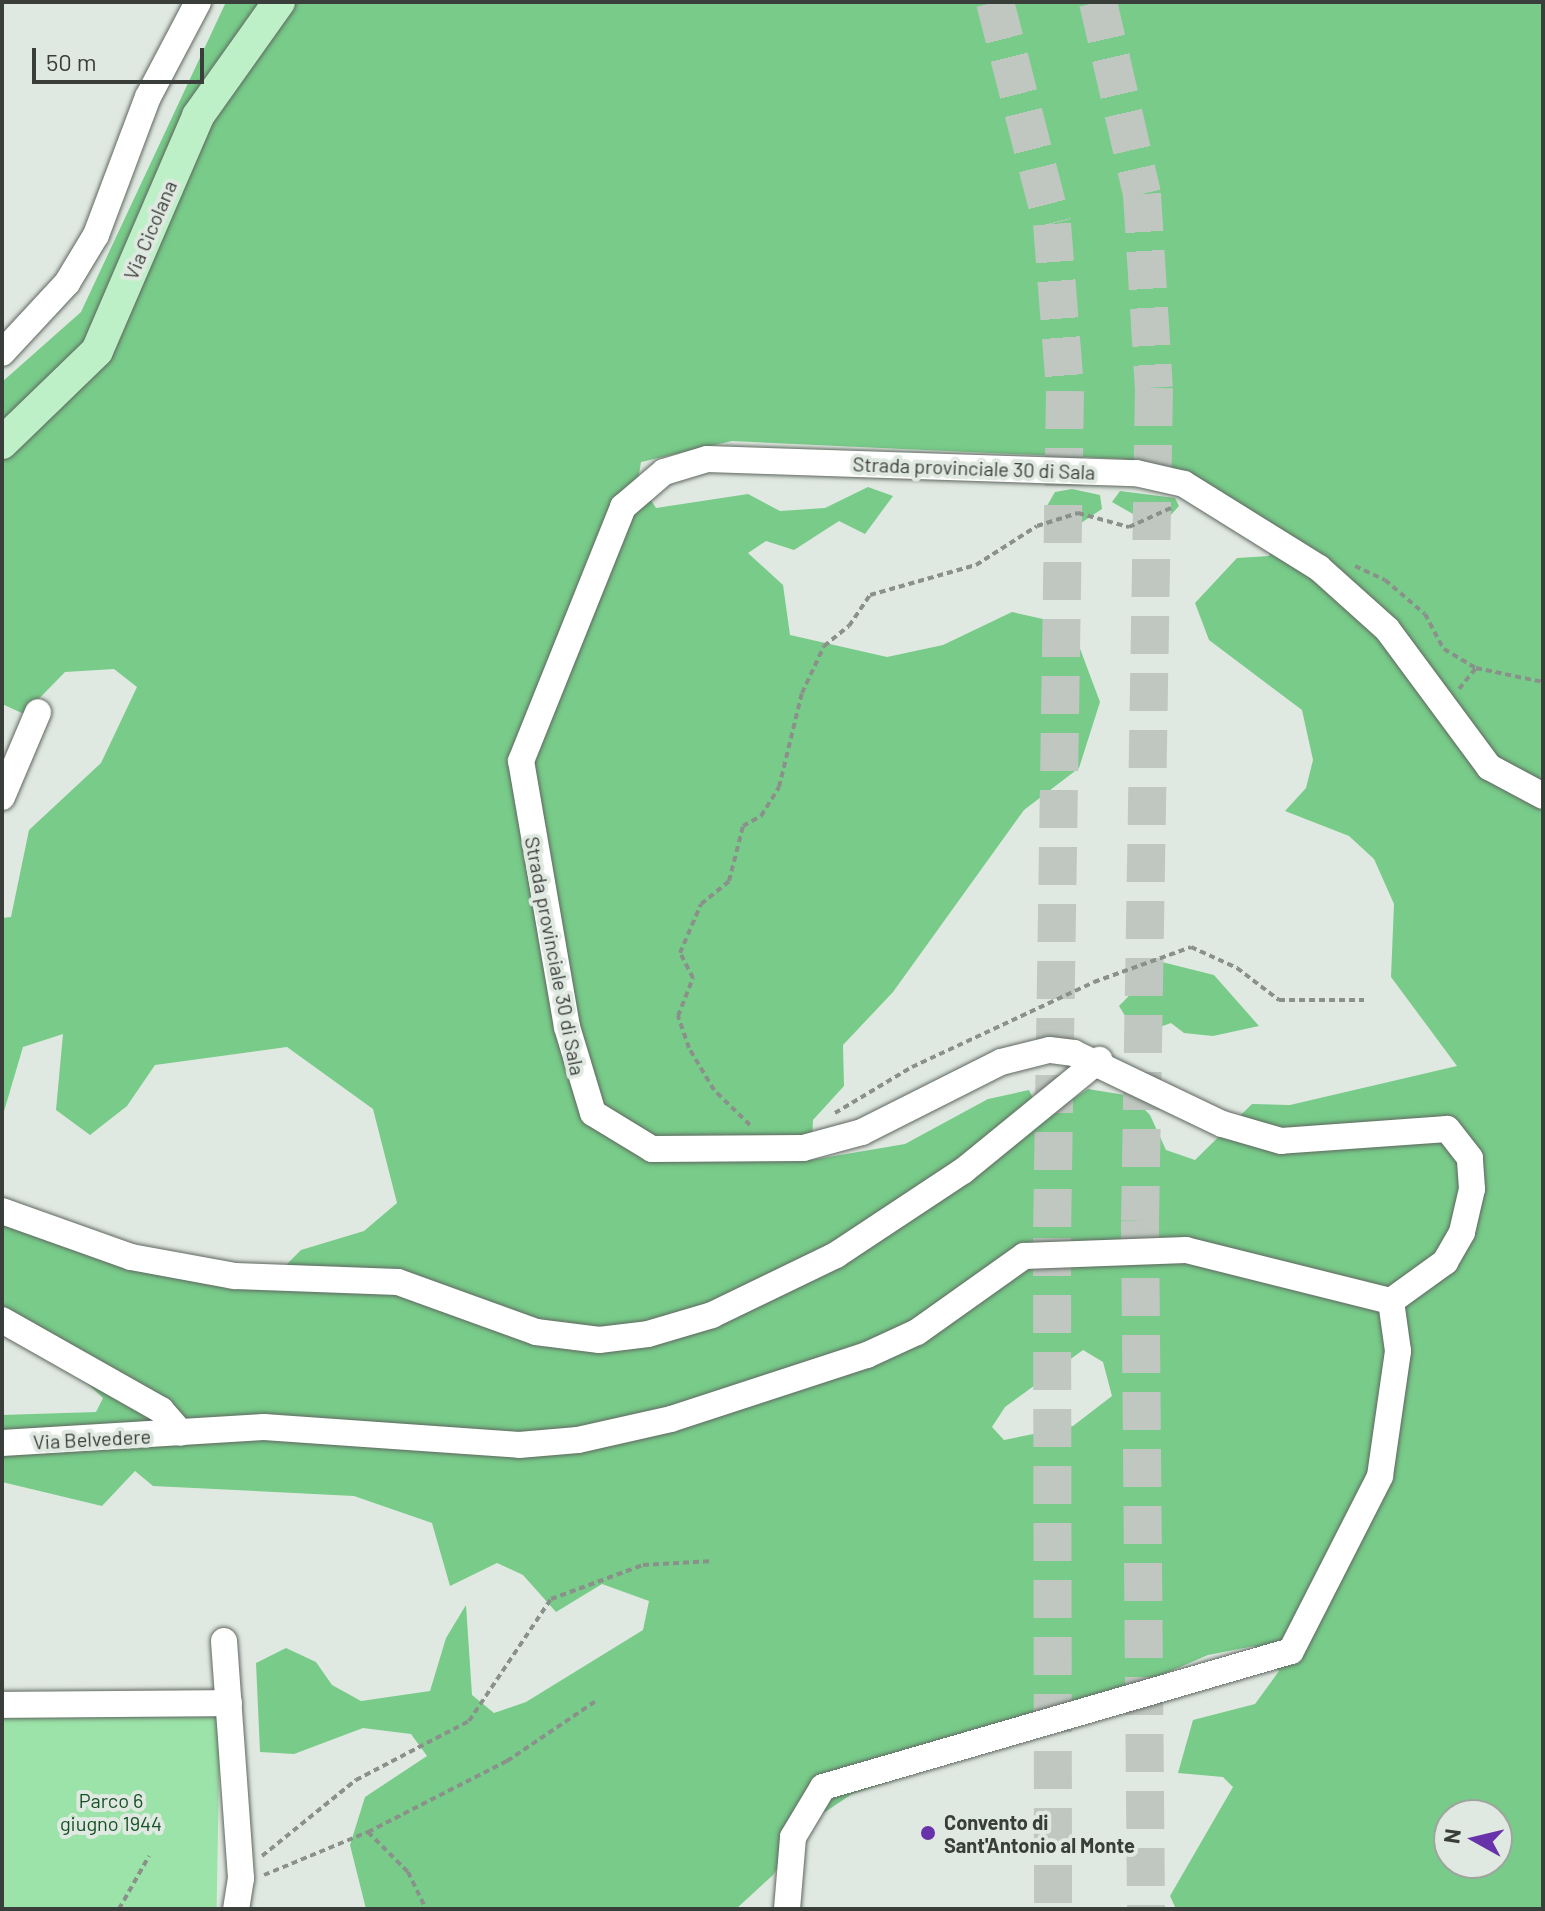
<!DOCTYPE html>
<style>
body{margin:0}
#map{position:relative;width:1545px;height:1911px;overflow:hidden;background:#e0e9e1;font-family:Barlow,sans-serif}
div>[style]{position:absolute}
.green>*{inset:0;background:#9be3a8;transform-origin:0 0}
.forest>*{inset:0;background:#78cb89}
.highway-tunnel>*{height:38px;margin-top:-19px;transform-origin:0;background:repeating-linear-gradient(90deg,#bfc7c0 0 38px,transparent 0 57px)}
.path>*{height:4px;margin-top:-2px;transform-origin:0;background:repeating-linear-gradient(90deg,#8a918b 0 6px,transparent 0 10px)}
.roads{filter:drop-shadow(0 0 2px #5f6760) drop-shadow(0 0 2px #5f6760)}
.minor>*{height:26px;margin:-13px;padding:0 13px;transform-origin:13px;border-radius:13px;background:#fff}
.major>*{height:32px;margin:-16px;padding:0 16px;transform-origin:16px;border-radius:16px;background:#bef0c8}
.dots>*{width:22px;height:22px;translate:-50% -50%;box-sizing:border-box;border:4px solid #e0e9e1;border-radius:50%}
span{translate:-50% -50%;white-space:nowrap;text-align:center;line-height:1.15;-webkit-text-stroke:8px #e0e9e1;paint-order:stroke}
.street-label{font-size:20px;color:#3a3e3a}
.park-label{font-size:20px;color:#155126}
.poi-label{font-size:20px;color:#3a3e3a;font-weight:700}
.left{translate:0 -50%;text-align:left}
.frame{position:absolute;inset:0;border:4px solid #3a3e3a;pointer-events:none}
.north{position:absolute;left:1433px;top:1799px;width:80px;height:80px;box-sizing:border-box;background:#e0e9e1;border:2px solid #9ea59e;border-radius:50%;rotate:278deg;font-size:22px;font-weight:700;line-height:32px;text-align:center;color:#3a3e3a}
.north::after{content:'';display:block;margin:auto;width:28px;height:36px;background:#6833aa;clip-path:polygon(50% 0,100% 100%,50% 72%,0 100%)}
.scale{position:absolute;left:32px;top:48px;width:172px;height:36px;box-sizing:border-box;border:4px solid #3a3e3a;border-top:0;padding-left:10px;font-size:24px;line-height:28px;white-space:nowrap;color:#3a3e3a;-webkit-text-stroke:6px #e0e9e1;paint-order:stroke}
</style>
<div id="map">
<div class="green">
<div style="left:2px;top:1713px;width:218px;height:196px;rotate:1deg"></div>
</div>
<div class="forest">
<div style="clip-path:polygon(evenodd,226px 2px,1543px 2px,1543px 1909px,1176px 1909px,1170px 1896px,1233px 1787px,1223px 1777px,1178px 1773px,1193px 1720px,1255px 1704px,1279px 1671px,1254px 1646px,1208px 1655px,993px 1748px,852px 1794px,807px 1824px,773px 1875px,736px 1909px,366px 1909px,350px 1845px,365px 1797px,427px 1756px,411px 1734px,363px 1728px,294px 1754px,260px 1752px,256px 1663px,286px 1648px,316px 1662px,332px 1685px,361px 1701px,430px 1691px,446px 1638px,466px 1605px,472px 1695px,494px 1713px,526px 1702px,643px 1630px,649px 1601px,602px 1584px,556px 1612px,523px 1575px,497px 1563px,450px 1586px,432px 1523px,354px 1496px,153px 1486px,135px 1471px,102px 1506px,2px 1482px,2px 1415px,96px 1412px,103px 1398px,2px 1305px,2px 1206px,228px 1289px,264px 1287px,301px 1250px,364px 1231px,397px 1203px,373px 1109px,287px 1047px,155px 1065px,127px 1106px,90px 1135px,56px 1110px,63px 1034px,23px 1047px,2px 1118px,2px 918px,11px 917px,29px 830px,101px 763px,137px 687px,114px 669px,65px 672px,24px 714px,2px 704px,2px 382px,81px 312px,226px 2px,732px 441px,1124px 459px,1167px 469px,1278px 533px,1269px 556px,1237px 558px,1195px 603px,1209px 640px,1302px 710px,1313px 760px,1306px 788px,1285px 811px,1349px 836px,1374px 859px,1394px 904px,1391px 977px,1457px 1066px,1290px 1105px,1252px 1104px,1195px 1160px,1166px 1150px,1150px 1115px,1131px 1096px,1088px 1089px,1043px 1119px,1029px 1090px,988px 1099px,905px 1144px,811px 1160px,813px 1120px,844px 1086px,843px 1045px,893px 992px,1024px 810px,1079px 768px,1100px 702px,1079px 646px,1052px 621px,1012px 612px,943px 645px,887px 657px,790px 635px,783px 585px,748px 553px,766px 541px,794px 550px,839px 521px,865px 534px,893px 496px,868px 487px,825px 508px,780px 511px,748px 494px,656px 508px,638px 480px,641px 462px,732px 441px,226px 2px,1083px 1350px,1103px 1362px,1112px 1396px,1073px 1426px,1004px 1440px,992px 1427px,1005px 1407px,1083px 1350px,226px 2px,1449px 1815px,1497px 1815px,1497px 1863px,1449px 1863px,1449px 1815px)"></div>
<div style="clip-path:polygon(1072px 489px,1100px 495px,1102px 509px,1081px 523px,1063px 524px,1044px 511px,1055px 492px)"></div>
<div style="clip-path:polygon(1120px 491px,1175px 498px,1179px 506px,1169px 517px,1133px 514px,1112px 502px)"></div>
<div style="clip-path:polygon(1162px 962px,1214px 975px,1259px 1026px,1213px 1036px,1184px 1033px,1171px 1023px,1137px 1035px,1119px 1006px)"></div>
</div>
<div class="highway-tunnel">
<div style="left:995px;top:2px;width:229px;rotate:75.6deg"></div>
<div style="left:1052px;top:224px;width:168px;rotate:85.5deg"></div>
<div style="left:1065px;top:391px;width:847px;rotate:90.88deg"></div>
<div style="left:1052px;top:1238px;width:671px;rotate:89.91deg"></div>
<div style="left:1098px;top:2px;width:197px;rotate:77.1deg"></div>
<div style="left:1142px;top:194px;width:194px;rotate:86.5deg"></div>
<div style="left:1154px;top:388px;width:833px;rotate:90.96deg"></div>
<div style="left:1140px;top:1221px;width:688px;rotate:89.5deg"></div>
</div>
<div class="path">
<div style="left:1355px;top:566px;width:33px;rotate:25deg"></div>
<div style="left:1385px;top:580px;width:52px;rotate:40.4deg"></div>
<div style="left:1425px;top:614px;width:40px;rotate:62deg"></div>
<div style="left:1444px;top:649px;width:37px;rotate:31deg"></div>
<div style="left:1459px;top:689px;width:27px;rotate:-51deg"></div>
<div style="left:1476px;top:668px;width:68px;rotate:11.8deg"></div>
<div style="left:835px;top:1113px;width:90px;rotate:-30.9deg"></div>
<div style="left:912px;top:1067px;width:201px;rotate:-25deg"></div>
<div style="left:1094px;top:982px;width:103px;rotate:-19.8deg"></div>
<div style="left:1191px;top:947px;width:51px;rotate:24.5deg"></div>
<div style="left:1237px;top:968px;width:53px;rotate:37.3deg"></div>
<div style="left:1279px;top:1000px;width:85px"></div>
<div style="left:750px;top:1125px;width:50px;rotate:-135.8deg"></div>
<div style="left:714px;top:1090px;width:49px;rotate:-120.8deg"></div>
<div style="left:689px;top:1048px;width:34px;rotate:-109deg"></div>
<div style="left:678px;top:1016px;width:41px;rotate:-68.5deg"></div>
<div style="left:693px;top:978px;width:28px;rotate:-117deg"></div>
<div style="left:680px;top:953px;width:53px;rotate:-66.8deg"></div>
<div style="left:701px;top:904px;width:36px;rotate:-39deg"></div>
<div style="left:729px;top:881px;width:57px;rotate:-75.7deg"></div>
<div style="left:743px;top:826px;width:21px;rotate:-29deg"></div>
<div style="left:761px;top:816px;width:34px;rotate:-58deg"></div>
<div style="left:779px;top:787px;width:97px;rotate:-76.3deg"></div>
<div style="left:802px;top:693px;width:52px;rotate:-64.9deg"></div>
<div style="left:824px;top:646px;width:32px;rotate:-39deg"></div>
<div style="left:849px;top:626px;width:37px;rotate:-56deg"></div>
<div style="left:870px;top:595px;width:110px;rotate:-15.8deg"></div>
<div style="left:976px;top:565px;width:72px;rotate:-32.6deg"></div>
<div style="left:1037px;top:526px;width:43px;rotate:-17.6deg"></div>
<div style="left:1078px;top:513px;width:53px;rotate:15.4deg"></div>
<div style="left:1129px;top:527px;width:48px;rotate:-24.4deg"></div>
<div style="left:368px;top:1832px;width:156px;rotate:-27.1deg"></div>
<div style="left:507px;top:1761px;width:107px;rotate:-34deg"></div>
<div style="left:262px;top:1856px;width:121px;rotate:-39deg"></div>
<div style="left:356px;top:1780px;width:127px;rotate:-27.6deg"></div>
<div style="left:469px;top:1721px;width:147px;rotate:-56.1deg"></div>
<div style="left:551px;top:1599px;width:98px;rotate:-20.3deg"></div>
<div style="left:643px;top:1565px;width:70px;rotate:-3.3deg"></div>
<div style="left:264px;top:1875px;width:113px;rotate:-22.5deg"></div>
<div style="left:368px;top:1832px;width:57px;rotate:45deg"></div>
<div style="left:408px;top:1872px;width:41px;rotate:64.1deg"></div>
<div style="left:119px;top:1909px;width:61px;rotate:-60.5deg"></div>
<div style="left:351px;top:1909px;width:1px;rotate:-45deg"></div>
</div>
<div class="roads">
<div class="minor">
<div style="left:2px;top:353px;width:96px;rotate:-47.1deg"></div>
<div style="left:67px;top:283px;width:56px;rotate:-58.9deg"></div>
<div style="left:96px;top:235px;width:147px;rotate:-69.4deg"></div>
<div style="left:148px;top:97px;width:107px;rotate:-62.2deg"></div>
<div style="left:2px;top:797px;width:92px;rotate:-67deg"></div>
<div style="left:2px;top:1211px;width:137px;rotate:19.6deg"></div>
<div style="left:131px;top:1257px;width:106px;rotate:10.4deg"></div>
<div style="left:235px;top:1276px;width:163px;rotate:2.1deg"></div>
<div style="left:398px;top:1282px;width:147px;rotate:19.9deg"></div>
<div style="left:536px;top:1332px;width:64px;rotate:7.2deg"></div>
<div style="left:599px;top:1340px;width:49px;rotate:-7deg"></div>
<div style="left:648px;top:1334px;width:67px;rotate:-16.5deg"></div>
<div style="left:712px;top:1315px;width:138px;rotate:-25.8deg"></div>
<div style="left:836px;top:1255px;width:152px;rotate:-33.5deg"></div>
<div style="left:963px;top:1171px;width:176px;rotate:-39.2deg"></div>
<div style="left:2px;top:1320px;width:183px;rotate:29.5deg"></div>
<div style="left:161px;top:1410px;width:30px;rotate:49deg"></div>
<div style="left:2px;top:1443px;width:262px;rotate:-3.5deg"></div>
<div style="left:264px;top:1427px;width:256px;rotate:4deg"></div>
<div style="left:519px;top:1445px;width:59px;rotate:-4.8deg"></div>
<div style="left:578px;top:1440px;width:95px;rotate:-12.7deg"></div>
<div style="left:671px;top:1419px;width:206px;rotate:-18.1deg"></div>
<div style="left:867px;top:1355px;width:55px;rotate:-24.7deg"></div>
<div style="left:917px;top:1332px;width:131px;rotate:-35.4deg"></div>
<div style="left:1024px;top:1256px;width:162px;rotate:-2.1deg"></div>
<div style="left:1186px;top:1250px;width:211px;rotate:14deg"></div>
<div style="left:1391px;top:1301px;width:67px;rotate:-35.8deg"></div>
<div style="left:1445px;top:1262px;width:34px;rotate:-60deg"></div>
<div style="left:1462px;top:1232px;width:44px;rotate:-76.9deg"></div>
<div style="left:1472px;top:1189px;width:31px;rotate:-94deg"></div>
<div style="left:1470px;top:1158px;width:37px;rotate:-128deg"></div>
<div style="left:1447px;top:1129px;width:166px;rotate:175.9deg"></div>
<div style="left:1281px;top:1141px;width:61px;rotate:-163.9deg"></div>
<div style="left:1222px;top:1124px;width:164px;rotate:-154.4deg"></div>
<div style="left:1074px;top:1053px;width:25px;rotate:-173deg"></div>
<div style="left:1049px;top:1050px;width:49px;rotate:166deg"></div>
<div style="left:1001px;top:1062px;width:156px;rotate:153.3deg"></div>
<div style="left:862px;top:1132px;width:61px;rotate:164.8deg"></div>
<div style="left:803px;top:1148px;width:151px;rotate:179.6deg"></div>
<div style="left:652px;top:1149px;width:69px;rotate:-148.6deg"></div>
<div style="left:593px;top:1113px;width:90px;rotate:-106.8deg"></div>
<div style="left:567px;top:1027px;width:270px;rotate:-99.8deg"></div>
<div style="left:521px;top:761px;width:274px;rotate:-68.1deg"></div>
<div style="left:623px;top:507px;width:54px;rotate:-40.5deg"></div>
<div style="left:664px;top:472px;width:45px;rotate:-16.8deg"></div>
<div style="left:707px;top:459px;width:429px;rotate:1.9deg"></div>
<div style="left:1136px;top:473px;width:49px;rotate:12.9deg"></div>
<div style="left:1184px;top:484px;width:159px;rotate:31.9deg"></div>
<div style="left:1319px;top:568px;width:91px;rotate:41.9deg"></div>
<div style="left:1387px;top:629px;width:172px;rotate:53.5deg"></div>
<div style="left:1489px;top:767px;width:61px;rotate:28.2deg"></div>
<div style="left:224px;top:1641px;width:238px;rotate:85.9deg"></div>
<div style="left:241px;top:1878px;width:31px;rotate:99deg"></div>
<div style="left:2px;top:1705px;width:227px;rotate:-0.5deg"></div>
<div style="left:787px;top:1909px;width:72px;rotate:-85.2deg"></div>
<div style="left:793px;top:1837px;width:58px;rotate:-59deg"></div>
<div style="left:823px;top:1787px;width:487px;rotate:-16.2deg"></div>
<div style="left:1291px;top:1651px;width:196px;rotate:-63deg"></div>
<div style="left:1380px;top:1476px;width:126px;rotate:-81.8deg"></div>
<div style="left:1398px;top:1351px;width:50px;rotate:-98deg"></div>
</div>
<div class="major">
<div style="left:2px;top:443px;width:132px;rotate:-44.1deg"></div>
<div style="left:97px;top:351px;width:256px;rotate:-66.7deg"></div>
<div style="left:198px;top:116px;width:140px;rotate:-54.6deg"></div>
</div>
</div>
<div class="dots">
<div style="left:928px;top:1833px;background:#6833aa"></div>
</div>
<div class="street-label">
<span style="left:150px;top:230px;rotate:-67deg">Via Cicolana</span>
<span style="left:974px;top:468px;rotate:2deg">Strada provinciale 30 di Sala</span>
<span style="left:555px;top:956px;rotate:79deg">Strada provinciale 30 di Sala</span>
<span style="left:92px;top:1439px;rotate:-3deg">Via Belvedere</span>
</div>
<div class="park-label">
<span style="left:111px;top:1812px">Parco 6<br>giugno 1944</span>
</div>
<div class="poi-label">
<span class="left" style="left:944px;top:1834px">Convento di<br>Sant'Antonio al Monte</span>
</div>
<div class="frame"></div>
<div class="north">N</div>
<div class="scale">50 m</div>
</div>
